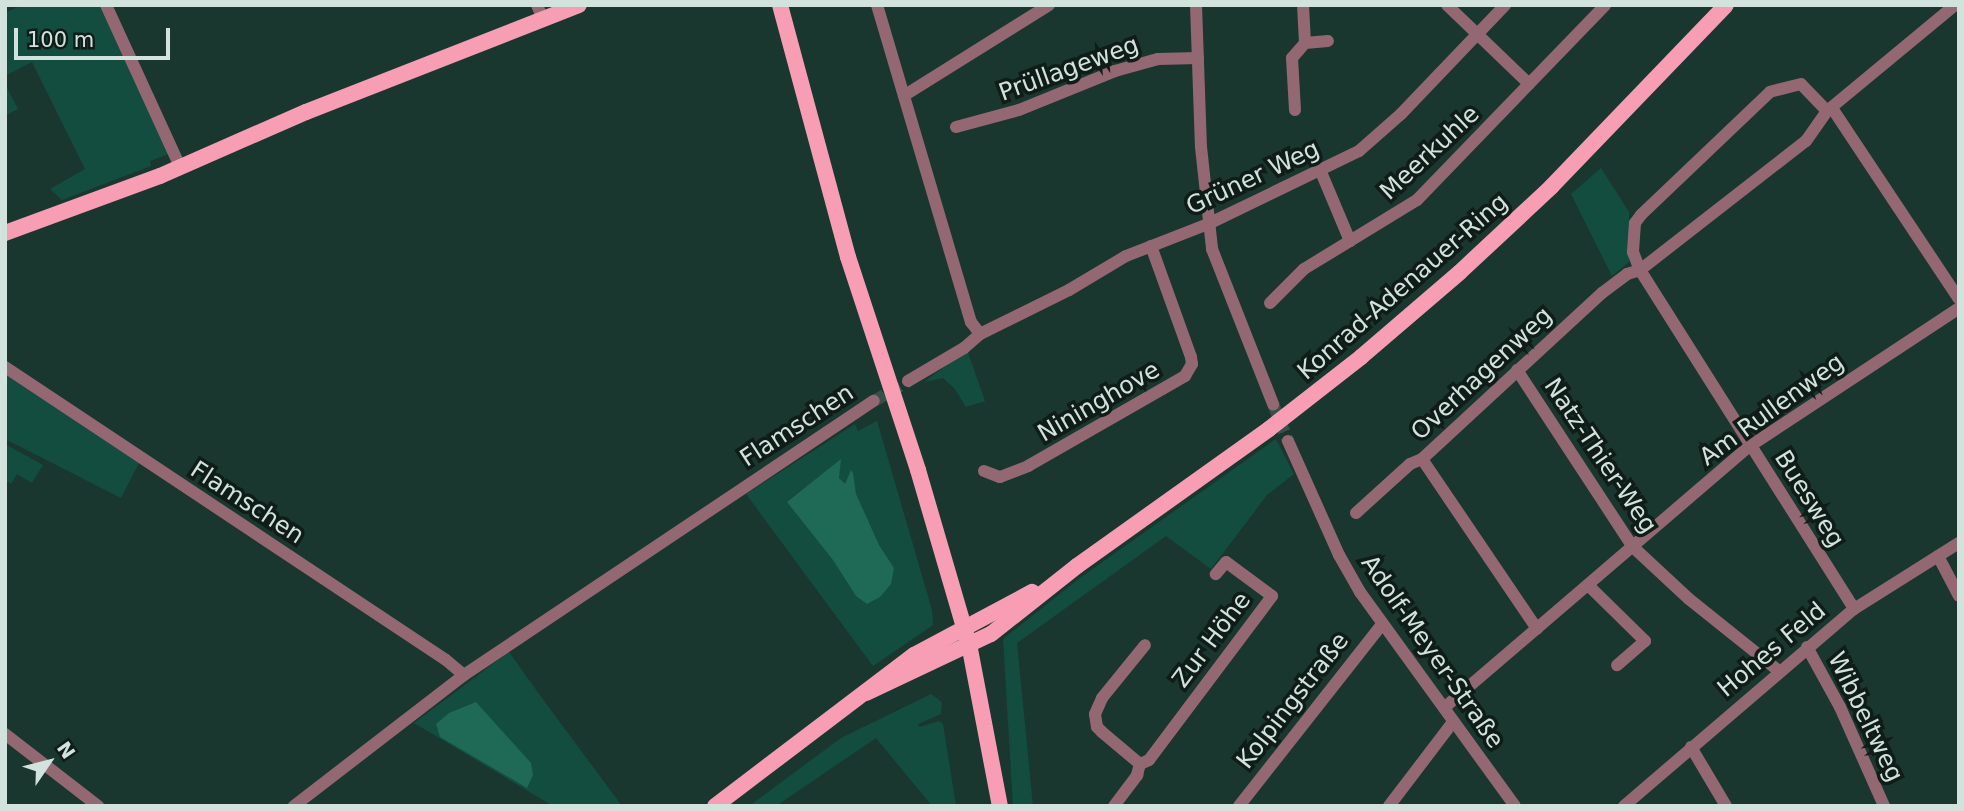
<!DOCTYPE html>
<meta charset="utf-8">
<style>
body{margin:0}
#map{position:relative;width:1964px;height:811px;overflow:hidden;background:#19372f;font-family:"DejaVu Sans",sans-serif}
div>[style]{position:absolute}
.green>*{inset:0;background:#134d3f}
.water>*{inset:0;background:#1f6957}
.minor-tunnel>*{height:12px;margin-top:-6px;transform-origin:0;background:repeating-linear-gradient(90deg,#355149 0 12px,transparent 0 18px)}
.minor>*{height:12px;margin:-6px;padding:0 6px;transform-origin:6px;border-radius:6px;background:#946873}
.major>*{height:16px;margin:-8px;padding:0 8px;transform-origin:8px;border-radius:8px;background:#f79eb5}
span{translate:-50% -50%;white-space:nowrap;text-align:center;line-height:1.15;-webkit-text-stroke:7px #0f1c18;paint-order:stroke}
.street-label{font-size:24px;color:#d2e3dd}
.frame{position:absolute;inset:0;border:7px solid #d2e3dd;pointer-events:none}
.north{position:absolute;left:14px;top:727px;width:70px;height:70px;-webkit-text-stroke:5px #0f1c18;paint-order:stroke;rotate:55deg;font-size:19px;font-weight:700;line-height:28px;text-align:center;color:#d2e3dd}
.north::after{content:'';display:block;margin:auto;width:24px;height:32px;background:#d2e3dd;clip-path:polygon(50% 0,100% 100%,50% 72%,0 100%)}
.scale{position:absolute;left:14px;top:28px;width:156px;height:32px;box-sizing:border-box;border:4px solid #d2e3dd;border-top:0;padding-left:9px;font-size:21px;line-height:24px;white-space:nowrap;color:#d2e3dd;-webkit-text-stroke:5px #0f1c18;paint-order:stroke}
</style>
<div id="map">
<div class="green">
<div style="clip-path:polygon(22px 5px,99px 5px,169px 154px,150px 161px,151px 166px,62px 200px,50px 189px,85px 169px,32px 62px,5px 76px,5px 13px)"></div>
<div style="clip-path:polygon(5px 84px,18px 109px,5px 116px)"></div>
<div style="clip-path:polygon(1601px 168px,1629px 212px,1629px 262px,1612px 276px,1571px 194px)"></div>
<div style="clip-path:polygon(967px 350px,985px 401px,966px 407px,955px 389px,943px 378px,924px 382px)"></div>
<div style="clip-path:polygon(5px 374px,139px 463px,121px 498px,5px 439px)"></div>
<div style="clip-path:polygon(877px 421px,932px 610px,933px 625px,873px 666px,746px 494px,855px 424px,858px 431px)"></div>
<div style="clip-path:polygon(1276px 439px,1294px 474px,1267px 495px,1211px 569px,1166px 536px,1017px 643px,1033px 806px,1013px 806px,1003px 639px,1080px 578px)"></div>
<div style="clip-path:polygon(5px 444px,43px 465px,32px 483px,17px 474px,11px 484px,5px 480px)"></div>
<div style="clip-path:polygon(509px 652px,539px 694px,622px 806px,553px 806px,414px 723px)"></div>
<div style="clip-path:polygon(931px 694px,942px 702px,941px 714px,918px 724px,920px 727px,939px 721px,943px 724px,956px 806px,932px 806px,876px 738px,776px 806px,749px 806px,841px 738px)"></div>
</div>
<div class="water">
<div style="clip-path:polygon(841px 459px,839px 478px,845px 484px,851px 470px,853px 473px,856px 494px,879px 545px,894px 568px,891px 584px,880px 597px,867px 604px,856px 596px,833px 560px,787px 502px)"></div>
<div style="clip-path:polygon(476px 702px,531px 763px,533px 775px,527px 788px,440px 737px,436px 724px,449px 713px)"></div>
</div>
<div class="minor-tunnel">
<div style="left:874px;top:401px;width:39px;rotate:-30deg"></div>
<div style="left:1273px;top:404px;width:40px;rotate:68deg"></div>
</div>
<div class="minor">
<div style="left:106px;top:5px;width:178px;rotate:65.4deg"></div>
<div style="left:537px;top:5px;width:15px;rotate:67deg"></div>
<div style="left:877px;top:5px;width:331px;rotate:73.5deg"></div>
<div style="left:971px;top:322px;width:15px;rotate:53deg"></div>
<div style="left:1196px;top:5px;width:142px;rotate:88deg"></div>
<div style="left:1201px;top:147px;width:103px;rotate:83.8deg"></div>
<div style="left:1212px;top:249px;width:167px;rotate:68.5deg"></div>
<div style="left:1447px;top:5px;width:114px;rotate:43.9deg"></div>
<div style="left:1305px;top:43px;width:23px;rotate:-5deg"></div>
<div style="left:905px;top:95px;width:170px;rotate:-32deg"></div>
<div style="left:1832px;top:108px;width:229px;rotate:56.4deg"></div>
<div style="left:1295px;top:110px;width:52px;rotate:-93.3deg"></div>
<div style="left:1292px;top:58px;width:20px;rotate:-49deg"></div>
<div style="left:1305px;top:43px;width:38px;rotate:-93deg"></div>
<div style="left:1827px;top:111px;width:37px;rotate:-134deg"></div>
<div style="left:1801px;top:84px;width:32px;rotate:166deg"></div>
<div style="left:1770px;top:92px;width:178px;rotate:136.4deg"></div>
<div style="left:1641px;top:215px;width:10px;rotate:127deg"></div>
<div style="left:1635px;top:223px;width:29px;rotate:94deg"></div>
<div style="left:1633px;top:252px;width:19px;rotate:69deg"></div>
<div style="left:1640px;top:270px;width:401px;rotate:57.7deg"></div>
<div style="left:956px;top:127px;width:65px;rotate:-15.1deg"></div>
<div style="left:1019px;top:110px;width:104px;rotate:-22.1deg"></div>
<div style="left:1115px;top:71px;width:45px;rotate:-15.6deg"></div>
<div style="left:1158px;top:59px;width:40px;rotate:-1.4deg"></div>
<div style="left:1321px;top:172px;width:75px;rotate:67.2deg"></div>
<div style="left:1270px;top:303px;width:48px;rotate:-45deg"></div>
<div style="left:1304px;top:269px;width:132px;rotate:-31.4deg"></div>
<div style="left:1417px;top:200px;width:271px;rotate:-46deg"></div>
<div style="left:5px;top:367px;width:529px;rotate:33.6deg"></div>
<div style="left:446px;top:660px;width:23px;rotate:40deg"></div>
<div style="left:464px;top:675px;width:215px;rotate:142.4deg"></div>
<div style="left:1517px;top:370px;width:212px;rotate:56.8deg"></div>
<div style="left:1633px;top:547px;width:76px;rotate:42.9deg"></div>
<div style="left:1689px;top:599px;width:115px;rotate:38.7deg"></div>
<div style="left:908px;top:381px;width:65px;rotate:-30.5deg"></div>
<div style="left:964px;top:348px;width:21px;rotate:-41deg"></div>
<div style="left:980px;top:334px;width:99px;rotate:-26.3deg"></div>
<div style="left:1069px;top:290px;width:66px;rotate:-30.8deg"></div>
<div style="left:1126px;top:256px;width:88px;rotate:-21.3deg"></div>
<div style="left:1208px;top:224px;width:168px;rotate:-25.8deg"></div>
<div style="left:1359px;top:151px;width:56px;rotate:-41.4deg"></div>
<div style="left:1401px;top:114px;width:151px;rotate:-46.3deg"></div>
<div style="left:1288px;top:441px;width:125px;rotate:65.9deg"></div>
<div style="left:1339px;top:555px;width:43px;rotate:60.4deg"></div>
<div style="left:1360px;top:592px;width:264px;rotate:54.1deg"></div>
<div style="left:1422px;top:459px;width:205px;rotate:55.9deg"></div>
<div style="left:984px;top:471px;width:17px;rotate:21deg"></div>
<div style="left:1000px;top:477px;width:30px;rotate:-21deg"></div>
<div style="left:1028px;top:466px;width:181px;rotate:-29.8deg"></div>
<div style="left:1185px;top:376px;width:14px;rotate:-60deg"></div>
<div style="left:1192px;top:364px;width:7px;rotate:-98deg"></div>
<div style="left:1191px;top:357px;width:118px;rotate:-109.8deg"></div>
<div style="left:1356px;top:513px;width:73px;rotate:-42.2deg"></div>
<div style="left:1410px;top:464px;width:13px;rotate:-23deg"></div>
<div style="left:1422px;top:459px;width:245px;rotate:-42.7deg"></div>
<div style="left:1602px;top:293px;width:31px;rotate:-37deg"></div>
<div style="left:1627px;top:274px;width:14px;rotate:-17deg"></div>
<div style="left:1640px;top:270px;width:210px;rotate:-37.9deg"></div>
<div style="left:1806px;top:141px;width:37px;rotate:-55deg"></div>
<div style="left:1827px;top:111px;width:166px;rotate:-39.6deg"></div>
<div style="left:1938px;top:556px;width:45px;rotate:62.3deg"></div>
<div style="left:1588px;top:585px;width:80px;rotate:44.5deg"></div>
<div style="left:1645px;top:641px;width:37px;rotate:139deg"></div>
<div style="left:1807px;top:647px;width:68px;rotate:61.2deg"></div>
<div style="left:1840px;top:707px;width:108px;rotate:66deg"></div>
<div style="left:464px;top:675px;width:493px;rotate:-33.8deg"></div>
<div style="left:1445px;top:707px;width:401px;rotate:-40.6deg"></div>
<div style="left:1750px;top:446px;width:250px;rotate:-33.4deg"></div>
<div style="left:5px;top:734px;width:118px;rotate:37.7deg"></div>
<div style="left:1691px;top:747px;width:69px;rotate:59.3deg"></div>
<div style="left:1140px;top:764px;width:50px;rotate:-139.9deg"></div>
<div style="left:1102px;top:732px;width:7px;rotate:-135deg"></div>
<div style="left:1097px;top:727px;width:13px;rotate:-99deg"></div>
<div style="left:1095px;top:714px;width:17px;rotate:-66deg"></div>
<div style="left:1102px;top:698px;width:68px;rotate:-50.9deg"></div>
<div style="left:1114px;top:806px;width:39px;rotate:-53deg"></div>
<div style="left:1137px;top:775px;width:11px;rotate:-75deg"></div>
<div style="left:1140px;top:764px;width:10px;rotate:-24deg"></div>
<div style="left:1149px;top:760px;width:205px;rotate:-53.1deg"></div>
<div style="left:1272px;top:596px;width:57px;rotate:-143.5deg"></div>
<div style="left:1226px;top:562px;width:16px;rotate:130deg"></div>
<div style="left:1239px;top:806px;width:231px;rotate:-51.8deg"></div>
<div style="left:1389px;top:806px;width:106px;rotate:-52.7deg"></div>
<div style="left:1624px;top:806px;width:303px;rotate:-40.6deg"></div>
<div style="left:1854px;top:609px;width:124px;rotate:-32.2deg"></div>
</div>
<div class="major">
<div style="left:780px;top:5px;width:261px;rotate:74.9deg"></div>
<div style="left:848px;top:257px;width:224px;rotate:71.8deg"></div>
<div style="left:918px;top:470px;width:181px;rotate:73.7deg"></div>
<div style="left:969px;top:644px;width:165px;rotate:79.2deg"></div>
<div style="left:5px;top:233px;width:165px;rotate:-20.2deg"></div>
<div style="left:160px;top:176px;width:159px;rotate:-23.7deg"></div>
<div style="left:306px;top:112px;width:293px;rotate:-21.4deg"></div>
<div style="left:866px;top:693px;width:138px;rotate:-25.3deg"></div>
<div style="left:991px;top:634px;width:110px;rotate:-38.3deg"></div>
<div style="left:1077px;top:566px;width:236px;rotate:-35.5deg"></div>
<div style="left:1269px;top:429px;width:117px;rotate:-38deg"></div>
<div style="left:1361px;top:357px;width:130px;rotate:-40.6deg"></div>
<div style="left:1460px;top:272px;width:125px;rotate:-43deg"></div>
<div style="left:1551px;top:187px;width:252px;rotate:-46.1deg"></div>
<div style="left:715px;top:806px;width:250px;rotate:-37.2deg"></div>
<div style="left:914px;top:655px;width:134px;rotate:-28.1deg"></div>
</div>
<div class="street-label">
<span style="left:1069px;top:69px;rotate:-20deg">Prüllageweg</span>
<span style="left:1430px;top:153px;rotate:-43deg">Meerkuhle</span>
<span style="left:1253px;top:178px;rotate:-25deg">Grüner Weg</span>
<span style="left:1403px;top:287px;rotate:-41deg">Konrad-Adenauer-Ring</span>
<span style="left:1482px;top:374px;rotate:-43deg">Overhagenweg</span>
<span style="left:1099px;top:402px;rotate:-30deg">Nininghove</span>
<span style="left:1772px;top:410px;rotate:-36deg">Am Rullenweg</span>
<span style="left:797px;top:426px;rotate:-33deg">Flamschen</span>
<span style="left:1600px;top:456px;rotate:56deg">Natz-Thier-Weg</span>
<span style="left:1809px;top:499px;rotate:58deg">Buesweg</span>
<span style="left:247px;top:503px;rotate:33deg">Flamschen</span>
<span style="left:1212px;top:640px;rotate:-53deg">Zur Höhe</span>
<span style="left:1772px;top:650px;rotate:-40deg">Hohes Feld</span>
<span style="left:1432px;top:652px;rotate:55deg">Adolf-Meyer-Straße</span>
<span style="left:1293px;top:701px;rotate:-52deg">Kolpingstraße</span>
<span style="left:1865px;top:717px;rotate:64deg">Wibbeltweg</span>
</div>
<div class="frame"></div>
<div class="north">N</div>
<div class="scale">100 m</div>
</div>
